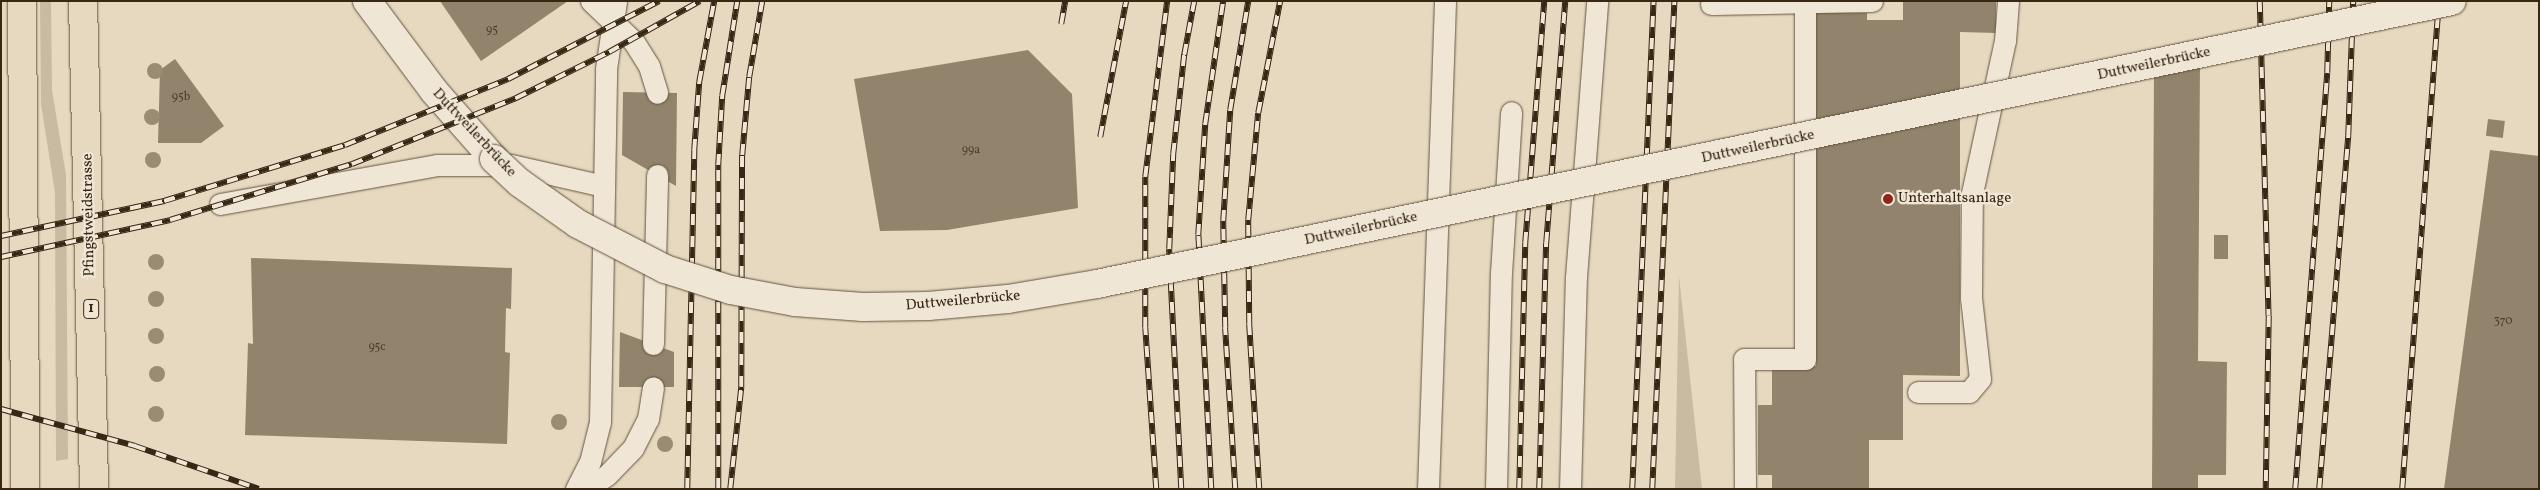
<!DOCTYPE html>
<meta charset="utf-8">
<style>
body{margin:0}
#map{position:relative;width:2540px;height:490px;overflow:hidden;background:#e6d9c0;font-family:Vollkorn,serif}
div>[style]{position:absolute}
.green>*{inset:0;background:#c8bba2}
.building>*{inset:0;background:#92846c;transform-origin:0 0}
.roads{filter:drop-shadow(0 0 1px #64543e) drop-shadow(0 0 1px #64543e)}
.service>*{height:21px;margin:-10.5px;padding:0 10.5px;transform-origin:10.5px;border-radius:10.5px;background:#efe6d6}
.tertiary>*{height:28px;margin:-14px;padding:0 14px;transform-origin:14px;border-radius:14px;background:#efe6d6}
.primary>*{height:28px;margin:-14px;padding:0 14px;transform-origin:14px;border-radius:14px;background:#e6d9c0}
.rail>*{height:5.5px;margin-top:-2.75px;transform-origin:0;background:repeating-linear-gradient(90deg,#efe6d6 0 11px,#382712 0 22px);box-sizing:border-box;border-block:1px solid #382712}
.bridges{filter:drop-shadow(0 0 1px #64543e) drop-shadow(0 0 1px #64543e)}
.tertiary-bridge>*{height:28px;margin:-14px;padding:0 14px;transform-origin:14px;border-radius:14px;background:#efe6d6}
.trees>*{width:16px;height:16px;margin:-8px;border-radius:50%;background:#9a8b74}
.dots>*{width:14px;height:14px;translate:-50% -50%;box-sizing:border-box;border:2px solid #efe6d6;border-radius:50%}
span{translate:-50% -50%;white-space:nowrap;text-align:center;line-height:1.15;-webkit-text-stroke:4.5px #efe6d6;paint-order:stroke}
.number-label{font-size:12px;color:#4e3e28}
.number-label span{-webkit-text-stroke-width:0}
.shield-label span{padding:1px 4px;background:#efe6d6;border:1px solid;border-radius:4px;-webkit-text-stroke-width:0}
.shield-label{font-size:14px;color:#382712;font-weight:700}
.street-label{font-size:15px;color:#382712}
.poi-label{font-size:15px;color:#382712}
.left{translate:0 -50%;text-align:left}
.frame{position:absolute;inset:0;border:2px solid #382712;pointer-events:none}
</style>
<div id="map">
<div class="green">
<div style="clip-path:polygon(40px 1px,51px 1px,52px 90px,66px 175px,68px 459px,56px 461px,55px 193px,41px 104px)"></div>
<div style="clip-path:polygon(1679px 276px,1702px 489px,1675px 489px)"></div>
</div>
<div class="building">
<div style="clip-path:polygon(440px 1px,568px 1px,481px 61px)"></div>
<div style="clip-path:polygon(1903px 1px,1996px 1px,1996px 33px,1960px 32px,1960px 376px,1903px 375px,1903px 440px,1869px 440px,1869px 489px,1772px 489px,1772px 475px,1758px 475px,1758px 405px,1772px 405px,1772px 366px,1816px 366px,1816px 13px,1867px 13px,1867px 20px,1903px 20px)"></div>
<div style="clip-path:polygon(1028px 50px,1072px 94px,1078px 208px,947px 230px,880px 231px,854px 79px)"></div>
<div style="clip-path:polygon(175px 59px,224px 126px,201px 143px,158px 143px,160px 70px)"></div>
<div style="clip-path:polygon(2154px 66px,2200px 66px,2198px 361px,2227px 362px,2226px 475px,2198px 475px,2198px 489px,2152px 489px)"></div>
<div style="clip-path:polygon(623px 92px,677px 93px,676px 186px,622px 155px)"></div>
<div style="left:2488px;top:119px;width:17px;height:17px;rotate:7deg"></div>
<div style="clip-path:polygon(2490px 150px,2539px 156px,2539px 489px,2444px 489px)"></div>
<div style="left:2214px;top:235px;width:14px;height:24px"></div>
<div style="clip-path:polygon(251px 258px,512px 268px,511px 309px,506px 308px,505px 352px,510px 353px,507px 444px,245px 435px,248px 343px,253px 344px)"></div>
<div style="clip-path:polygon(620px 332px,674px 352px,674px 387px,619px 387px)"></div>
</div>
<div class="roads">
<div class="service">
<div style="left:591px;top:1px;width:59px;rotate:43.6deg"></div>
<div style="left:634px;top:42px;width:28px;rotate:58deg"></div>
<div style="left:649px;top:66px;width:28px;rotate:73deg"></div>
<div style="left:1711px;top:4px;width:161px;rotate:-1.1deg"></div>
<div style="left:220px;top:204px;width:220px;rotate:-10.2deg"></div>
<div style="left:437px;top:165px;width:74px"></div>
<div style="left:511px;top:165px;width:95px;rotate:12.7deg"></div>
<div style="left:653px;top:344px;width:169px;rotate:-88.6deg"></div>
<div style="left:1918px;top:392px;width:51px"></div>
<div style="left:1969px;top:392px;width:17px;rotate:-50deg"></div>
<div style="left:1980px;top:379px;width:81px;rotate:-96.3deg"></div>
<div style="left:1971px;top:298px;width:105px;rotate:-89.5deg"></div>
<div style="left:1972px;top:193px;width:156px;rotate:-77.8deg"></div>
<div style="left:2005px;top:41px;width:40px;rotate:-85.7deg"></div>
<div style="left:576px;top:489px;width:30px;rotate:-63deg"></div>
<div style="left:590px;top:462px;width:41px;rotate:-76deg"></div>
<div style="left:600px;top:422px;width:353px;rotate:-89deg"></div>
<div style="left:606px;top:69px;width:69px;rotate:-81.6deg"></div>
<div style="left:587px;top:489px;width:24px;rotate:-35deg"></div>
<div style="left:607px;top:475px;width:37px;rotate:-46deg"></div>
<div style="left:633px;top:448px;width:33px;rotate:-63deg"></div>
<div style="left:648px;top:419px;width:32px;rotate:-81deg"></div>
<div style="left:1428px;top:489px;width:488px;rotate:-88deg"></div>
<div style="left:1496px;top:489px;width:216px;rotate:-88.7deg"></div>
<div style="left:1501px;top:273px;width:161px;rotate:-86.4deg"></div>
<div style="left:1570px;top:489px;width:212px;rotate:-88.4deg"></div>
<div style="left:1576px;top:277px;width:277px;rotate:-85.6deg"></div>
<div style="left:1745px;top:489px;width:130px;rotate:-90.4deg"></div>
<div style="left:1744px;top:359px;width:61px"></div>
<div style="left:1805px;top:359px;width:357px;rotate:-90deg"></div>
</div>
<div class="tertiary">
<div style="left:367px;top:1px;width:112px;rotate:53.3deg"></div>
<div style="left:434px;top:91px;width:91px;rotate:48.6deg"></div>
</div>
<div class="primary">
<div style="left:22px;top:1px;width:488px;rotate:89.6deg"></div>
<div style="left:83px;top:1px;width:488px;rotate:88.7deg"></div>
</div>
</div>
<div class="rail">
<div style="left:2260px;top:1px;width:315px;rotate:88.4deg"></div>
<div style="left:2269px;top:316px;width:173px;rotate:91deg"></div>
<div style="left:1061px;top:24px;width:23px;rotate:-80deg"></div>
<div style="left:1100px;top:137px;width:138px;rotate:-79.2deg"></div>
<div style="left:1px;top:236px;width:167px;rotate:-12.1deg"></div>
<div style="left:164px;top:201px;width:189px;rotate:-17.2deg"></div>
<div style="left:345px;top:145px;width:176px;rotate:-22deg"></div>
<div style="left:508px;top:79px;width:170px;rotate:-27.3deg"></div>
<div style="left:1px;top:257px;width:173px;rotate:-12.3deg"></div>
<div style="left:170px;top:220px;width:190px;rotate:-17.1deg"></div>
<div style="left:352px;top:164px;width:177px;rotate:-21.9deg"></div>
<div style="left:516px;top:98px;width:104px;rotate:-26.3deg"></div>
<div style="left:609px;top:52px;width:104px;rotate:-29.3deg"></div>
<div style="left:1px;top:409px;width:139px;rotate:15.4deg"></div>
<div style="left:135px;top:446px;width:131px;rotate:19.1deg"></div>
<div style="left:687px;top:489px;width:339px;rotate:-88.8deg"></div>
<div style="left:694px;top:150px;width:68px;rotate:-85.8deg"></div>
<div style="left:699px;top:82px;width:82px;rotate:-79.5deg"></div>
<div style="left:718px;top:489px;width:324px;rotate:-90deg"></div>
<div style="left:718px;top:165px;width:69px;rotate:-86.7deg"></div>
<div style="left:722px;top:96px;width:96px;rotate:-81deg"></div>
<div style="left:730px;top:489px;width:103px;rotate:-83.8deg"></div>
<div style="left:741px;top:387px;width:232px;rotate:-89.8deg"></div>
<div style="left:742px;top:155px;width:78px;rotate:-84.9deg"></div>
<div style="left:749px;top:77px;width:77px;rotate:-80.3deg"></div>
<div style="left:1156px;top:489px;width:161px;rotate:-93.9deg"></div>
<div style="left:1145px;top:328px;width:151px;rotate:-90deg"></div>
<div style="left:1145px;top:177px;width:177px;rotate:-82.9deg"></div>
<div style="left:1181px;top:489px;width:240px;rotate:-92.9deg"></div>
<div style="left:1169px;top:249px;width:95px;rotate:-87.6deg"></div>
<div style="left:1173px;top:154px;width:100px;rotate:-83.7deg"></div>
<div style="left:1184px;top:55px;width:55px;rotate:-79.5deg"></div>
<div style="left:1211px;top:489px;width:254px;rotate:-92.9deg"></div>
<div style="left:1198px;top:235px;width:111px;rotate:-86.4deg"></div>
<div style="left:1205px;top:124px;width:124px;rotate:-81.7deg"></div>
<div style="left:1235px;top:489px;width:161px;rotate:-93.6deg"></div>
<div style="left:1225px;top:328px;width:107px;rotate:-91.1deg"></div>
<div style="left:1223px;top:221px;width:111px;rotate:-86.4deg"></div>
<div style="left:1230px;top:110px;width:110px;rotate:-80.6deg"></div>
<div style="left:1259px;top:489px;width:165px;rotate:-93.5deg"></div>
<div style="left:1249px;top:324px;width:104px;rotate:-90.6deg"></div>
<div style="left:1248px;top:220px;width:107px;rotate:-84.7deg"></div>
<div style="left:1258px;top:113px;width:114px;rotate:-78.9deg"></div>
<div style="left:1519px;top:489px;width:246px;rotate:-88.6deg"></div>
<div style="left:1525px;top:243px;width:243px;rotate:-85.5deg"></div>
<div style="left:1539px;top:489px;width:246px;rotate:-88.4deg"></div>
<div style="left:1546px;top:243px;width:243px;rotate:-85.5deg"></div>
<div style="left:1632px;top:489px;width:488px;rotate:-87.5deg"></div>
<div style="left:1652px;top:489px;width:488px;rotate:-87.4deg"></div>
<div style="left:2295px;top:489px;width:417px;rotate:-85.6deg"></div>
<div style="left:2327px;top:73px;width:72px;rotate:-88.4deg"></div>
<div style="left:2319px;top:489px;width:354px;rotate:-85.3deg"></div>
<div style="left:2348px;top:136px;width:135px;rotate:-87.9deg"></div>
<div style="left:2402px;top:489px;width:489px;rotate:-85.7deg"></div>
</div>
<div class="bridges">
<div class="tertiary-bridge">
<div style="left:494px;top:159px;width:35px;rotate:43deg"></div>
<div style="left:520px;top:183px;width:71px;rotate:35.3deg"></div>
<div style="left:578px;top:224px;width:98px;rotate:27.3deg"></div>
<div style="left:665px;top:269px;width:69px;rotate:17.7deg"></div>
<div style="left:731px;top:290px;width:65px;rotate:10.6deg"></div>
<div style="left:795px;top:302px;width:68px;rotate:4.2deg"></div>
<div style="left:863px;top:307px;width:65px;rotate:-0.9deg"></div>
<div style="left:928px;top:306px;width:80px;rotate:-5deg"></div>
<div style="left:1008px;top:299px;width:90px;rotate:-9.6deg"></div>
<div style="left:1097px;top:284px;width:1384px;rotate:-11.8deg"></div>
</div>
</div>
<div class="trees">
<div style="left:155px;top:71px"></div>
<div style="left:152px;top:117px"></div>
<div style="left:153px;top:160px"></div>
<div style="left:156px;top:262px"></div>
<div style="left:156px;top:299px"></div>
<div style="left:156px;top:336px"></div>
<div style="left:157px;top:374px"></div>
<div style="left:156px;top:414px"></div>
<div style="left:559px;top:422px"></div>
<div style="left:665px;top:444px"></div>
</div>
<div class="dots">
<div style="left:1888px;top:199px;background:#8f2418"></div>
</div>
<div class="number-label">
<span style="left:492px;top:31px">95</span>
<span style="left:181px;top:98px">95b</span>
<span style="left:971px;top:151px">99a</span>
<span style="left:2503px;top:322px">370</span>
<span style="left:377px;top:348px">95c</span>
</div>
<div class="shield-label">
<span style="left:91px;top:309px">1</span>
</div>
<div class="street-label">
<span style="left:2154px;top:64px;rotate:-12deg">Duttweilerbrücke</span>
<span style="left:474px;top:133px;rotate:47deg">Duttweilerbrücke</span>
<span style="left:1758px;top:147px;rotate:-12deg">Duttweilerbrücke</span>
<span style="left:89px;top:215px;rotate:-91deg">Pfingstweidstrasse</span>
<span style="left:1361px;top:229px;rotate:-12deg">Duttweilerbrücke</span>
<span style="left:963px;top:301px;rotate:-5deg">Duttweilerbrücke</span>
</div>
<div class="poi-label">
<span class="left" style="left:1898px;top:199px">Unterhaltsanlage</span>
</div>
<div class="frame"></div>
</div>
